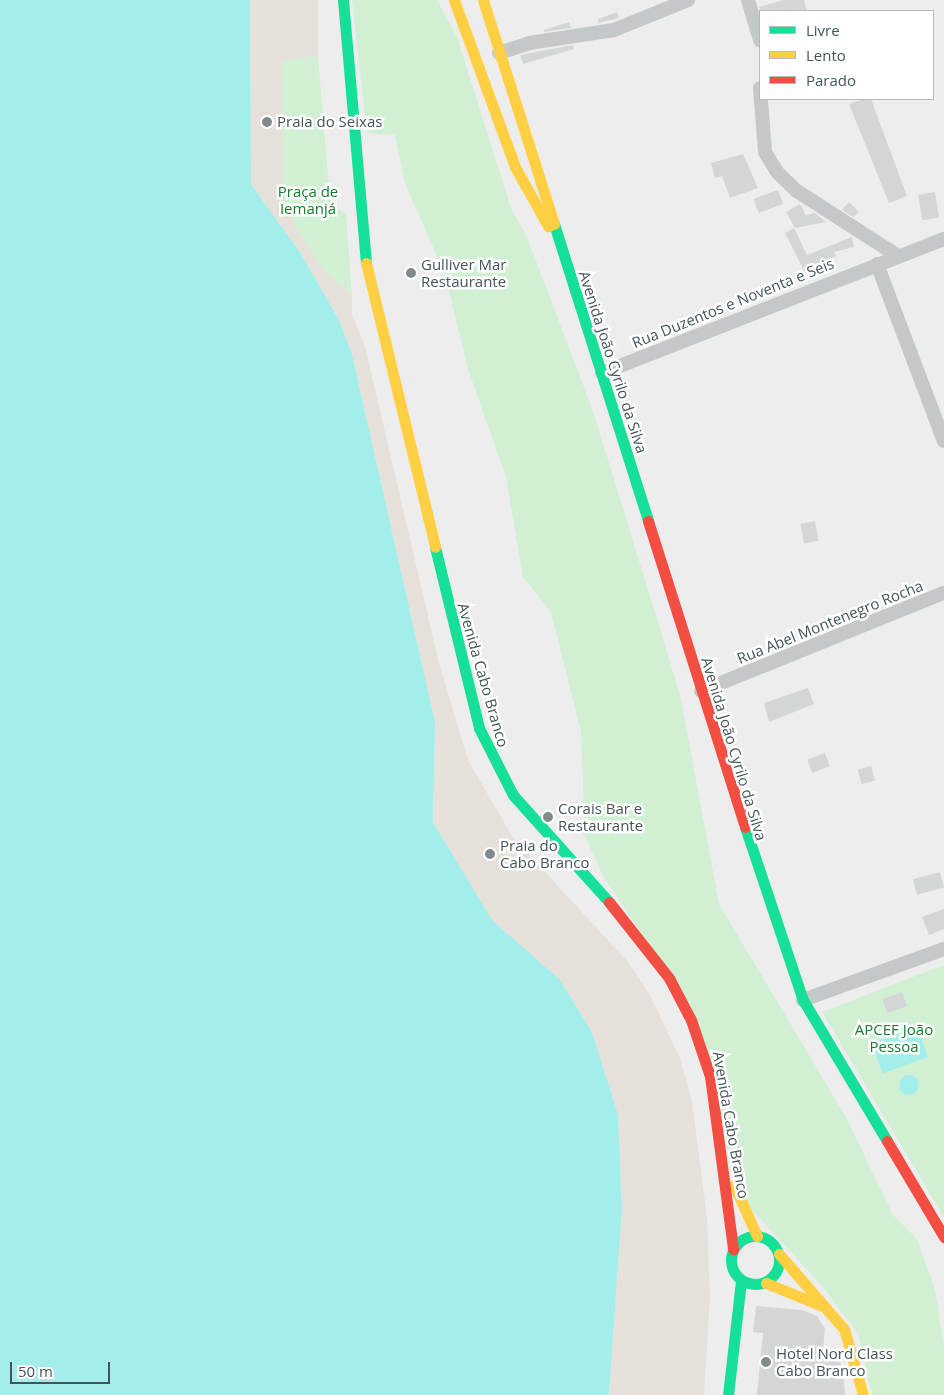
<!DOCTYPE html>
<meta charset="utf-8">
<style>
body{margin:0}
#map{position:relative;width:944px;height:1395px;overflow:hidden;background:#eeeded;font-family:"Open Sans",sans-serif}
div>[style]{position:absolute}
.green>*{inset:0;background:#d0efd3}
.sand>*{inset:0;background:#e6e0db}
.water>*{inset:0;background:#a3eeea;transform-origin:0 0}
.round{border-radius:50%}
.building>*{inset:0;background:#d4d6d6;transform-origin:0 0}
.street>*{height:14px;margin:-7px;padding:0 7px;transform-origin:7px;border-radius:7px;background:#c4c8c9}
.fast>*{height:11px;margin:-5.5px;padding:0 5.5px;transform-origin:5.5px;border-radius:5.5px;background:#16e098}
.fast>.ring{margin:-5.5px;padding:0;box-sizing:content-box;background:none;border:11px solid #16e098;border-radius:50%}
.slow>*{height:11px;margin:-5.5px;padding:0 5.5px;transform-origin:5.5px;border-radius:5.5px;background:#ffcf43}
.jam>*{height:11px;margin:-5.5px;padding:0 5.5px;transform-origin:5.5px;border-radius:5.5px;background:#f24e42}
.dots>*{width:14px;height:14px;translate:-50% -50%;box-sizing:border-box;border:2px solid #fff;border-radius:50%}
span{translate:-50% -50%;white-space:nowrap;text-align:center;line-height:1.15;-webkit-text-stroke:5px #fff;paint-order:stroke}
.poi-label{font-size:15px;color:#44555a}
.left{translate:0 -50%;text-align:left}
.park-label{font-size:15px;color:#137d2c}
.street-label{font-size:15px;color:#44555a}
.legend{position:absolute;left:759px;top:10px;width:175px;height:90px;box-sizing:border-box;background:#fff;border:1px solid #b4bbbd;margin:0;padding:6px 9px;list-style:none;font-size:15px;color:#44555a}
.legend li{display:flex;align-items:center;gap:10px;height:25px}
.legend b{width:25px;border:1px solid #b4bbbd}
.scale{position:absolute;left:10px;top:1362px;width:100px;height:22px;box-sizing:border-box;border:2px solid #44555a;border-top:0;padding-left:6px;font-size:15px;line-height:18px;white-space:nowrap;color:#44555a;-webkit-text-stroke:4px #fff;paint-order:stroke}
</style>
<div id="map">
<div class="green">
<div style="clip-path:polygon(352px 0,437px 0,457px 37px,511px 208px,527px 237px,593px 411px,658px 622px,681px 699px,719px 904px,847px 1119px,893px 1215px,917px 1239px,935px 1290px,944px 1347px,944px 1395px,872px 1395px,858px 1334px,823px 1287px,752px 1210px,729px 1167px,717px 1070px,640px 931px,603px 876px,585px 836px,581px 732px,551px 612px,523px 577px,506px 477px,468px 369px,445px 274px,406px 186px,395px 135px,367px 133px)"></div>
<div style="clip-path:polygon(318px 56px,329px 189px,333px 205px,346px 215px,352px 294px,324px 272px,287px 211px,283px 192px,282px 61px)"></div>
<div style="clip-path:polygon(944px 965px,944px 1217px,822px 1012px)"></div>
</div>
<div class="sand">
<div style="clip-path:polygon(250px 0,318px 0,318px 56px,282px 61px,283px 192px,287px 211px,324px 271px,352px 294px,352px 315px,365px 346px,439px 663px,468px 760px,512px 836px,627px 961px,649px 993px,680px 1058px,692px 1101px,707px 1217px,710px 1296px,704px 1395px,609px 1395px,622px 1208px,618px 1114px,592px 1032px,560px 980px,492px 921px,433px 822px,435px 722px,352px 354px,339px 320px,301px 254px,251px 184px)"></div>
</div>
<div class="water">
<div style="clip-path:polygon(0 0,250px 0,251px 184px,301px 254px,339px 320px,352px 354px,435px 722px,433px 822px,492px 920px,560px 980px,592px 1032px,618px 1114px,622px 1208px,609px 1395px,0 1395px)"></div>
<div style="left:917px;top:1027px;width:32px;height:48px;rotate:70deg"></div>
<div class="round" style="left:899px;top:1075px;width:20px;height:20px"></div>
</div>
<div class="building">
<div style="clip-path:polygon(783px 0,804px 0,807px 11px,761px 11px,759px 7px)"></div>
<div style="clip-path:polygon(617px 12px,619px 18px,599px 23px,598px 19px)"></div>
<div style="clip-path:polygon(569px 22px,571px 28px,544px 32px,544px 30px)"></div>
<div style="clip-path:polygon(573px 45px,574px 49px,523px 64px,520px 55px)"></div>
<div style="clip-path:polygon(863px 99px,871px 99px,907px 196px,889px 203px,849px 104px)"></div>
<div style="clip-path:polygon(743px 154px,758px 188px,730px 198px,722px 176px,715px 178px,711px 163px)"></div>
<div style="left:778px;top:190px;width:15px;height:26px;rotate:70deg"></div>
<div style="left:935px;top:192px;width:26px;height:17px;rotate:81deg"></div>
<div style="clip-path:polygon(849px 202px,859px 212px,853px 217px,842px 210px)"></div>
<div style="clip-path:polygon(800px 204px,806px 215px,815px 213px,826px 222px,795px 228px,786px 212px)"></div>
<div style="clip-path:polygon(794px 228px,807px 255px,852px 237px,854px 247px,834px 252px,836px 256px,825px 261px,828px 268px,808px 279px,785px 233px)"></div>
<div style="left:815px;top:521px;width:20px;height:15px;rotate:79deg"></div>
<div style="clip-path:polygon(808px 688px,814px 704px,769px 722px,764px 703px)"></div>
<div style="left:825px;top:753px;width:14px;height:19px;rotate:69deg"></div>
<div style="left:871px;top:766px;width:15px;height:14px;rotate:74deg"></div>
<div style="left:940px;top:872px;width:16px;height:28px;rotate:75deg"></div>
<div style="clip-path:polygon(944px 909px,944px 929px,929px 935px,922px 917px)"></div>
<div style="left:902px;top:992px;width:15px;height:21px;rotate:70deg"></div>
<div style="clip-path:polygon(756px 1306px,802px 1310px,817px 1316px,825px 1329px,823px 1350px,833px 1350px,843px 1368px,845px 1395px,757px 1395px,763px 1333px,753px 1332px)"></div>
</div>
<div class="street">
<div style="left:748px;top:0;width:42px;rotate:73.3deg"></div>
<div style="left:499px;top:53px;width:32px;rotate:-18deg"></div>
<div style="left:529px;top:43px;width:86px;rotate:-8.7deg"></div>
<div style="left:614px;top:30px;width:80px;rotate:-22.1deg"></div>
<div style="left:760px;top:88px;width:64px;rotate:85.5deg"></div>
<div style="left:765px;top:152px;width:23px;rotate:59deg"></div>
<div style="left:777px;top:172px;width:28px;rotate:44deg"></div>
<div style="left:797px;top:191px;width:120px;rotate:32.8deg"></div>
<div style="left:877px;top:264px;width:189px;rotate:69.3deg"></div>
<div style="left:602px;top:373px;width:367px;rotate:-21.4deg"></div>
<div style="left:701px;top:691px;width:262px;rotate:-22deg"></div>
<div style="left:803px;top:1000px;width:150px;rotate:-19.9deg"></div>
</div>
<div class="fast">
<div style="left:343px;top:0;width:264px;rotate:85deg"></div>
<div style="left:554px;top:224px;width:312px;rotate:72.4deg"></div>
<div style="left:435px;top:547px;width:186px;rotate:76.3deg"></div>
<div style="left:479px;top:728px;width:75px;rotate:63.1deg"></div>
<div style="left:513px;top:795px;width:144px;rotate:48.1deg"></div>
<div style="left:745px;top:827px;width:182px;rotate:71.5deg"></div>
<div style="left:803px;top:1000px;width:164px;rotate:59.2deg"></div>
<div class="ring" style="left:731px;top:1236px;width:37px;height:37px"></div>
<div style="left:728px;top:1395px;width:115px;rotate:-83.5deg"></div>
</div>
<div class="slow">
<div style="left:454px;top:0;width:178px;rotate:69.9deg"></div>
<div style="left:515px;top:167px;width:68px;rotate:60.8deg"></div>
<div style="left:483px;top:0;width:235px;rotate:72.4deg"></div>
<div style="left:366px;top:263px;width:292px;rotate:76.3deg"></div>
<div style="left:734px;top:1185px;width:56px;rotate:65.7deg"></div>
<div style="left:779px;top:1254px;width:99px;rotate:49.1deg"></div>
<div style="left:844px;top:1329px;width:69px;rotate:73.9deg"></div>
<div style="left:766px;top:1283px;width:64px;rotate:22.1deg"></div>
</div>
<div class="jam">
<div style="left:648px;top:521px;width:321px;rotate:72.4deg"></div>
<div style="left:609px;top:902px;width:97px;rotate:51.7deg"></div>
<div style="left:669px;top:978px;width:47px;rotate:62.4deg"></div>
<div style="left:691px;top:1020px;width:59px;rotate:71.3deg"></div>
<div style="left:710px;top:1076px;width:175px;rotate:82.4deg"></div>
<div style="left:887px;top:1141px;width:112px;rotate:59.3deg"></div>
</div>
<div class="dots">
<div style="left:267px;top:122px;background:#808a8d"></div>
<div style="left:411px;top:273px;background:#808a8d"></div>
<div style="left:548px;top:817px;background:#808a8d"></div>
<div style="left:490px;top:854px;background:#808a8d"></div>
<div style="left:766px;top:1362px;background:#808a8d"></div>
</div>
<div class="poi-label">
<span class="left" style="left:277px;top:122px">Praia do Seixas</span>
<span class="left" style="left:421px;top:273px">Gulliver Mar<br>Restaurante</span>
<span class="left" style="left:558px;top:817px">Corais Bar e<br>Restaurante</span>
<span class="left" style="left:500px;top:854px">Praia do<br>Cabo Branco</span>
<span class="left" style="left:776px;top:1362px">Hotel Nord Class<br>Cabo Branco</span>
</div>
<div class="park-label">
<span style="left:308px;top:200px">Praça de<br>Iemanjá</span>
<span style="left:894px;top:1038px">APCEF João<br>Pessoa</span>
</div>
<div class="street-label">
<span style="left:733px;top:303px;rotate:-22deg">Rua Duzentos e Noventa e Seis</span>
<span style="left:613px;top:362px;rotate:72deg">Avenida João Cyrilo da Silva</span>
<span style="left:830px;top:622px;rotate:-22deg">Rua Abel Montenegro Rocha</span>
<span style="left:483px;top:675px;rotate:74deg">Avenida Cabo Branco</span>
<span style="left:734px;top:749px;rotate:73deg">Avenida João Cyrilo da Silva</span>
<span style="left:731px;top:1125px;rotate:80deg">Avenida Cabo Branco</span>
</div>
<ul class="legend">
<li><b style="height:6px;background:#16e098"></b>Livre</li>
<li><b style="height:6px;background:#ffcf43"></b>Lento</li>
<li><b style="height:6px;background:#f24e42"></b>Parado</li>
</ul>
<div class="scale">50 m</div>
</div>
